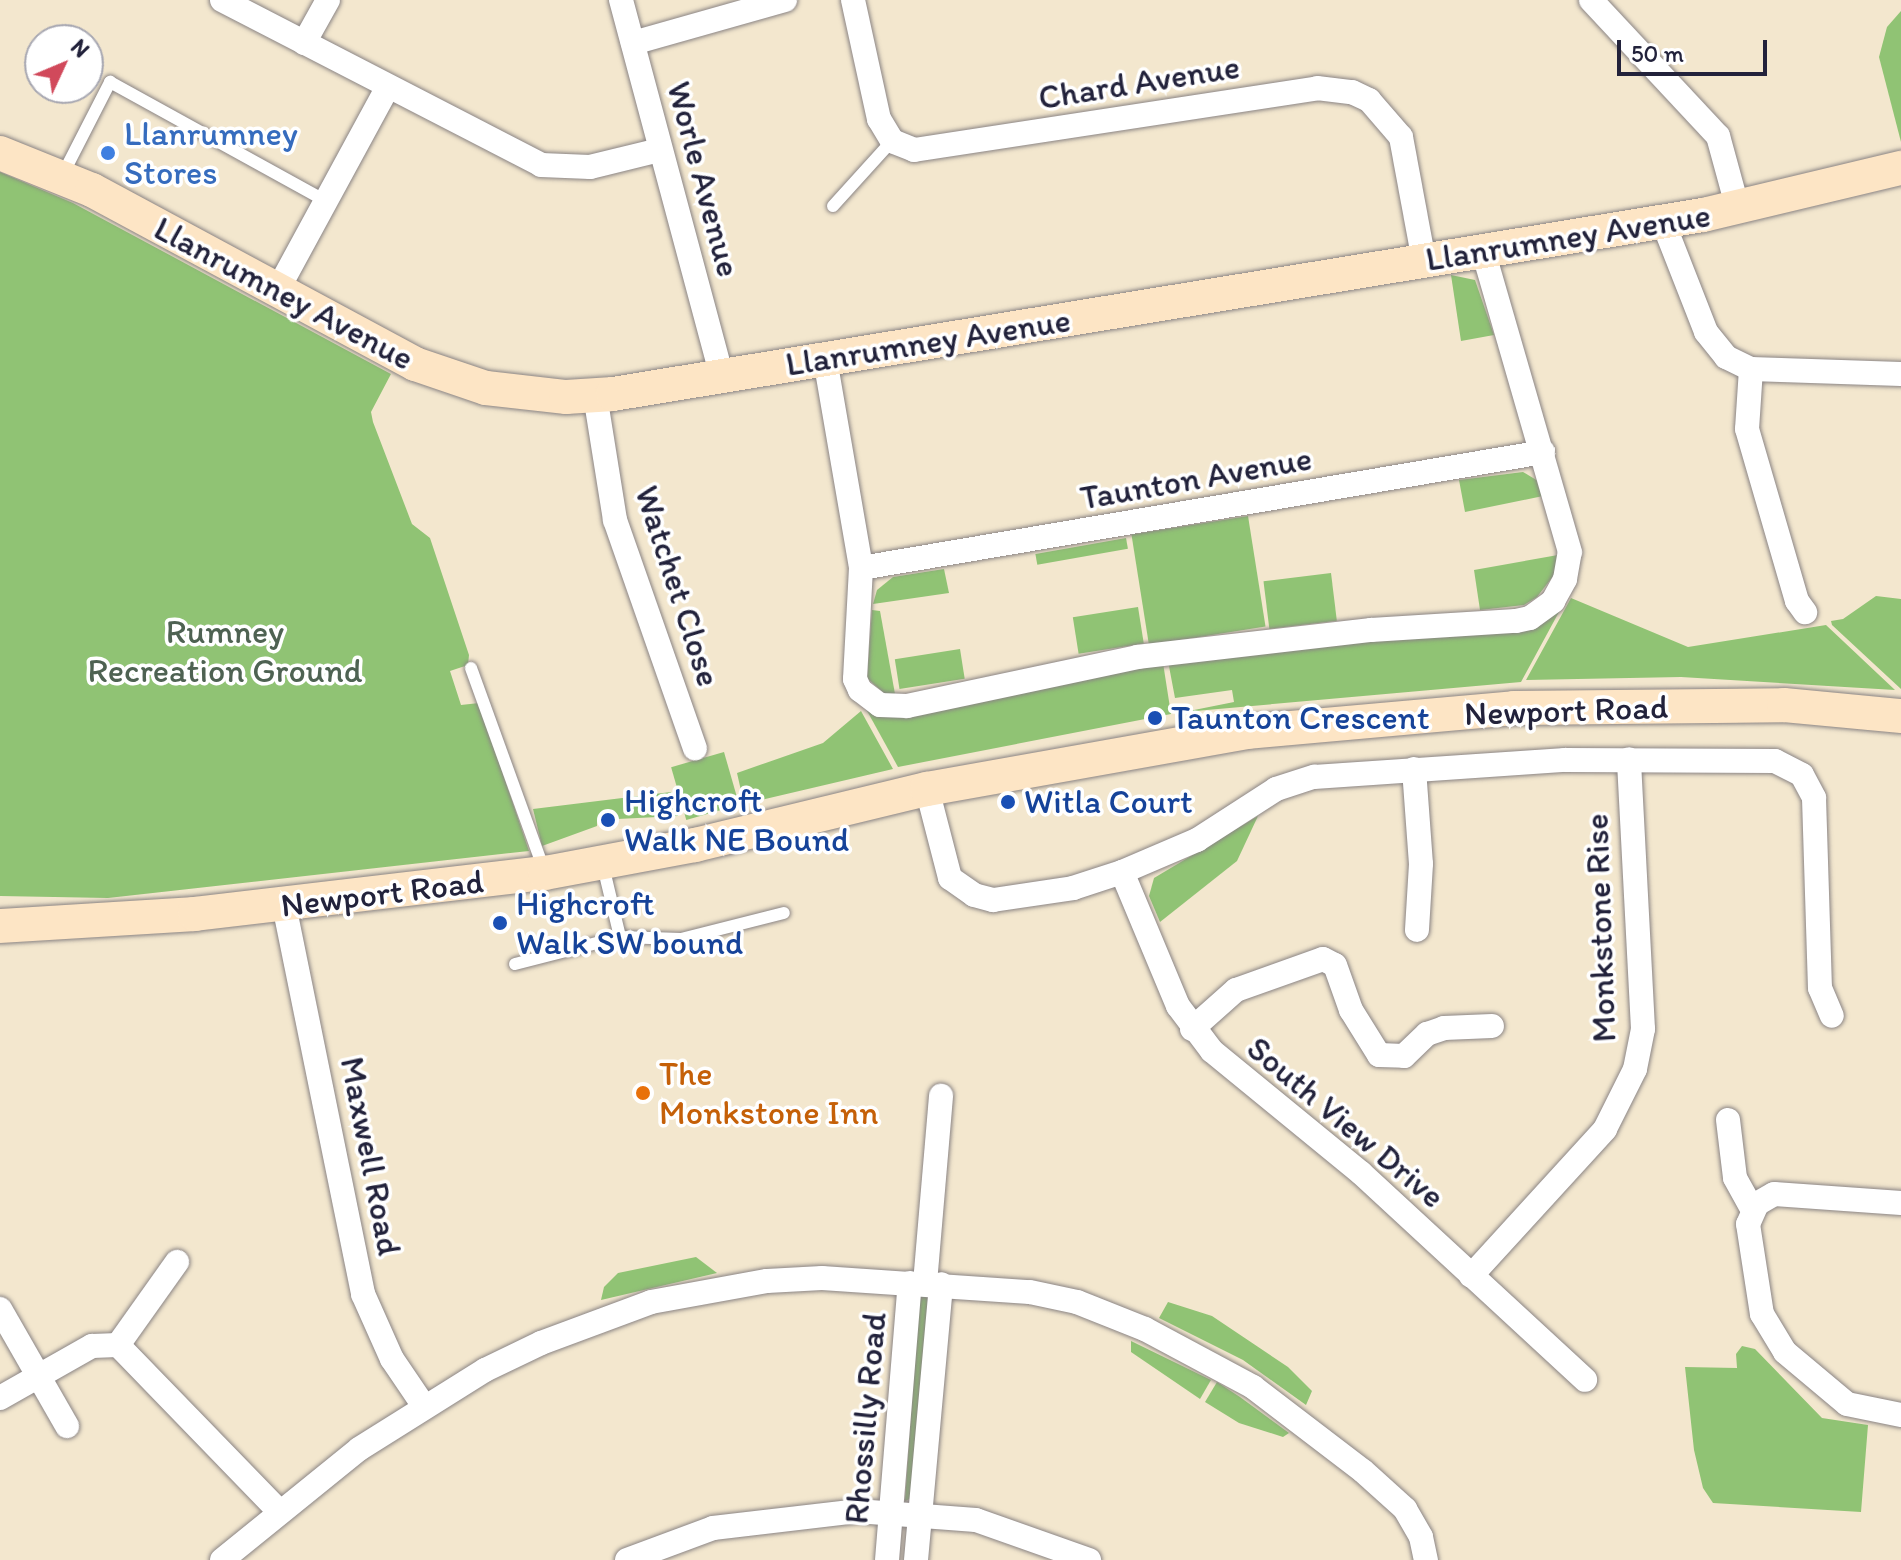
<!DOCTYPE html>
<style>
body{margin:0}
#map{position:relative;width:1901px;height:1560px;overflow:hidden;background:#f3e7ce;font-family:Itim,sans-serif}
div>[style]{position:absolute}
.green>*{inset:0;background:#90c374;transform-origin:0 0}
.roads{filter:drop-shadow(0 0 2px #8a8484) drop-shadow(0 0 2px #8a8484)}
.lane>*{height:12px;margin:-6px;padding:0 6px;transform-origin:6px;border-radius:6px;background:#fff}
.street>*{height:24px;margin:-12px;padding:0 12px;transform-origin:12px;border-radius:12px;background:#fff}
.secondary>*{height:34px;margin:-17px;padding:0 17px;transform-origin:17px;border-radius:17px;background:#fde5c5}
.dots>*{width:22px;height:22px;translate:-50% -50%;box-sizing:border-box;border:4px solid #fff;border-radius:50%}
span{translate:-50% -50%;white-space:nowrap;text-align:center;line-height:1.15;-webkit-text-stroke:7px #fff;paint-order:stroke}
.street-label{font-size:34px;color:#22223b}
.shop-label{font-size:34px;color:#366cbe}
.left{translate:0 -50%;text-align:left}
.park-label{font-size:34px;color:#4e6252}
.transit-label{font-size:34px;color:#164399}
.food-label{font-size:34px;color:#c56008}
.north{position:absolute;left:24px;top:24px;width:80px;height:80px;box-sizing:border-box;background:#fff;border:2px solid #a7a7b1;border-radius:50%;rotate:46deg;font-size:22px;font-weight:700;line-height:32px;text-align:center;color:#22223b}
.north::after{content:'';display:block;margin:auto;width:28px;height:36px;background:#d1495b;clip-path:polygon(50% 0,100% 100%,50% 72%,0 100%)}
.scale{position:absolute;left:1617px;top:40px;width:150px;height:36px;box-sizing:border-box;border:4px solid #22223b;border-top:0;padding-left:10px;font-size:24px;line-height:28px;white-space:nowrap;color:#22223b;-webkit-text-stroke:6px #fff;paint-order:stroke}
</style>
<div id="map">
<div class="green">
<div style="clip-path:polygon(1901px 11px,1901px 142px,1879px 57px,1887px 27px)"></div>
<div style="clip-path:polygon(0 172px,73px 203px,391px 374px,371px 412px,373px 422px,412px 524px,430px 538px,469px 655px,468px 665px,450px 671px,461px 705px,479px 703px,529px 851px,108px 898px,0 896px)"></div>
<div style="clip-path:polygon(1451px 275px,1475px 280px,1494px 335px,1461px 341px)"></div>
<div style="clip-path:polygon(1523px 472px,1538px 481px,1543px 496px,1465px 512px,1459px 480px)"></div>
<div style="left:1248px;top:516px;width:112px;height:118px;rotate:81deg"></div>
<div style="left:1126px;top:538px;width:11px;height:92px;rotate:80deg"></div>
<div style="clip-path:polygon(1558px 555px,1554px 575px,1537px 597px,1524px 605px,1480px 610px,1474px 570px)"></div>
<div style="clip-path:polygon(944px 569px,949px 593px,873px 604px,877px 590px,893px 577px)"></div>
<div style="left:1331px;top:573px;width:48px;height:68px;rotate:83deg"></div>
<div style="clip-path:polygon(1876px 596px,1901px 599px,1901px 689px,1832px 625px,1831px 621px,1843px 619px)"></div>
<div style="clip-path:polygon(1571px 598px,1688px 647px,1826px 625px,1895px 690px,1681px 677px,1526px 680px)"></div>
<div style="clip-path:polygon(1566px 599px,1521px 682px,1184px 712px,1234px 702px,1232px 690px,1175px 698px,1168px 661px,1380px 638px)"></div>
<div style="left:1138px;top:607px;width:37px;height:66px;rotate:81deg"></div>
<div style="clip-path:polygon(872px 610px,880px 611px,895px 694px,886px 695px,867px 678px)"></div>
<div style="left:960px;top:649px;width:30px;height:66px;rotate:81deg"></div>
<div style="clip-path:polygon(1163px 663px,1171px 714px,898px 767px,866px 709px)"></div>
<div style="clip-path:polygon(861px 711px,893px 769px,744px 804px,737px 773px,823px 743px)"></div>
<div style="left:724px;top:752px;width:55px;height:55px;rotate:74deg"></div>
<div style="clip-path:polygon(671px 792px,678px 816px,597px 820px,597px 826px,542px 846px,533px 809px)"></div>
<div style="clip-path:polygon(1258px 816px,1237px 861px,1160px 922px,1149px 896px,1154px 878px)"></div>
<div style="clip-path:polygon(696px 1257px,717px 1273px,601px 1300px,604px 1287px,618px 1273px)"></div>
<div style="clip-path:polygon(919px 1295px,929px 1295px,912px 1498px,905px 1501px)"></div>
<div style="clip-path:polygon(1168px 1302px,1212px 1316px,1288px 1367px,1312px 1391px,1306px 1405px,1243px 1360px,1159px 1318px)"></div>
<div style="clip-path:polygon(1131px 1341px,1211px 1380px,1200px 1399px,1131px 1352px)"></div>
<div style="clip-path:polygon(1742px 1346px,1755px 1349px,1822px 1418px,1868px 1425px,1861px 1512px,1713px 1503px,1703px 1488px,1694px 1450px,1685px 1367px,1737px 1368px,1736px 1354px)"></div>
<div style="clip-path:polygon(1217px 1382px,1240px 1397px,1289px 1433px,1283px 1437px,1239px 1423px,1205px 1402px)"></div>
</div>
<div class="roads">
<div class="lane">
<div style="left:62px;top:176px;width:106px;rotate:-62.9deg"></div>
<div style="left:110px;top:82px;width:247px;rotate:28.9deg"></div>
<div style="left:833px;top:206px;width:88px;rotate:-47.8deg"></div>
<div style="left:471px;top:668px;width:217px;rotate:70.1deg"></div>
<div style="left:603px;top:866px;width:73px;rotate:76.5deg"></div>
<div style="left:515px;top:964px;width:108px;rotate:-14.4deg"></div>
<div style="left:620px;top:937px;width:61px;rotate:1.9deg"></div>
<div style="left:681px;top:939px;width:106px;rotate:-14.2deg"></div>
</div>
<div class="street">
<div style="left:222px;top:0;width:359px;rotate:27.3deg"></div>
<div style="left:541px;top:165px;width:49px;rotate:2.3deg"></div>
<div style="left:590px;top:167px;width:71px;rotate:-13.8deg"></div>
<div style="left:621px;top:0;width:389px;rotate:75deg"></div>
<div style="left:853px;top:0;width:122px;rotate:77.7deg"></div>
<div style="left:879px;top:119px;width:26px;rotate:59deg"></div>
<div style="left:892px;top:141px;width:24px;rotate:22deg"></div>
<div style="left:914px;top:150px;width:408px;rotate:-8.7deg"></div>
<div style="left:1317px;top:88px;width:35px;rotate:7deg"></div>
<div style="left:1352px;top:92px;width:19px;rotate:25deg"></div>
<div style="left:1369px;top:100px;width:49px;rotate:49.1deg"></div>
<div style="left:1401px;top:137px;width:126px;rotate:79.5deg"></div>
<div style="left:1591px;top:0;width:186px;rotate:47deg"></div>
<div style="left:1718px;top:136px;width:76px;rotate:74.7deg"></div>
<div style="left:304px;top:43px;width:49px;rotate:-60.8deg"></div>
<div style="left:633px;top:43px;width:158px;rotate:-15.8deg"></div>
<div style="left:1663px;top:222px;width:118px;rotate:68.6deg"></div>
<div style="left:1706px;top:332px;width:32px;rotate:51deg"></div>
<div style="left:1726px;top:357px;width:28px;rotate:26deg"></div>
<div style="left:1751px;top:369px;width:150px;rotate:1.9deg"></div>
<div style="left:277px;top:291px;width:231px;rotate:-61.5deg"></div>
<div style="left:825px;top:359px;width:212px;rotate:80.2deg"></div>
<div style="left:861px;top:568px;width:111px;rotate:93.1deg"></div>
<div style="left:855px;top:679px;width:12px;rotate:66deg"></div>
<div style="left:860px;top:690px;width:25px;rotate:37deg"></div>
<div style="left:880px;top:705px;width:27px;rotate:2deg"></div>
<div style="left:907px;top:706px;width:235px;rotate:-12deg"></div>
<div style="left:1137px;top:657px;width:236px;rotate:-6.6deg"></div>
<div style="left:1371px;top:630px;width:145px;rotate:-3.6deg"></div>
<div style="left:1516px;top:621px;width:14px;rotate:-12deg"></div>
<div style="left:1530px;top:618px;width:29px;rotate:-36deg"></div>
<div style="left:1553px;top:601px;width:25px;rotate:-61deg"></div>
<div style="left:1565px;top:579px;width:27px;rotate:-80deg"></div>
<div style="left:1570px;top:552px;width:313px;rotate:-106.1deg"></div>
<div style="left:1751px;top:369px;width:60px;rotate:93.8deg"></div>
<div style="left:1747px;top:429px;width:179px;rotate:73.8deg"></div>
<div style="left:1797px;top:601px;width:14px;rotate:54deg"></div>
<div style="left:595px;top:395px;width:127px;rotate:80.9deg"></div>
<div style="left:615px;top:520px;width:242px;rotate:70.7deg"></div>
<div style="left:861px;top:568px;width:692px;rotate:-9.65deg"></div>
<div style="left:1414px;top:769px;width:95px;rotate:85.8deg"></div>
<div style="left:1421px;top:864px;width:66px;rotate:93.5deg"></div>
<div style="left:927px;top:789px;width:92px;rotate:75.5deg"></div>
<div style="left:950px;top:878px;width:29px;rotate:35deg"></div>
<div style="left:974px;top:895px;width:20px;rotate:15deg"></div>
<div style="left:993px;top:900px;width:81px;rotate:-8.5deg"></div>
<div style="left:1073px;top:888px;width:52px;rotate:-18.1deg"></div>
<div style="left:1122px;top:872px;width:82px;rotate:-23.1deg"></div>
<div style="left:1197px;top:840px;width:94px;rotate:-32.8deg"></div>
<div style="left:1276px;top:789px;width:40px;rotate:-18deg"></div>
<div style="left:1314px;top:777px;width:252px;rotate:-3.9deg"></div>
<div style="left:1565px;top:760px;width:210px;rotate:0.3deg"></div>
<div style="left:1775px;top:761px;width:30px;rotate:27deg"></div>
<div style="left:1802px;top:775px;width:26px;rotate:62deg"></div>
<div style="left:1814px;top:798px;width:190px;rotate:88.2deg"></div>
<div style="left:1820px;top:988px;width:30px;rotate:67deg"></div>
<div style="left:1122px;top:872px;width:145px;rotate:67.3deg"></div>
<div style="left:1178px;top:1006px;width:56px;rotate:52.9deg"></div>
<div style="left:1212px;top:1051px;width:193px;rotate:39.3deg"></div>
<div style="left:1361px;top:1173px;width:305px;rotate:42.7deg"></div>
<div style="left:284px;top:905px;width:397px;rotate:78.5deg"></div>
<div style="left:363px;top:1294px;width:71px;rotate:66deg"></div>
<div style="left:392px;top:1359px;width:57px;rotate:55.8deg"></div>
<div style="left:1192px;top:1029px;width:59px;rotate:-41.6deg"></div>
<div style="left:1236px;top:990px;width:92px;rotate:-19.6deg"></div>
<div style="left:1323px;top:959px;width:13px;rotate:27deg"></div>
<div style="left:1335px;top:965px;width:48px;rotate:70.4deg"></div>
<div style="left:1351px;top:1010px;width:53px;rotate:58.1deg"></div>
<div style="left:1379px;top:1055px;width:25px;rotate:2deg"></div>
<div style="left:1404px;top:1056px;width:32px;rotate:-44deg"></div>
<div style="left:1427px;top:1034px;width:18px;rotate:-19deg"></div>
<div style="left:1444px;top:1028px;width:48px;rotate:-2.4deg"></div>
<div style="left:1728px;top:1120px;width:58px;rotate:83.1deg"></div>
<div style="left:1735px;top:1178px;width:37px;rotate:61deg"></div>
<div style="left:1901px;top:1203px;width:127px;rotate:-175.9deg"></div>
<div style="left:1774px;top:1194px;width:20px;rotate:150deg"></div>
<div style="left:1757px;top:1204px;width:22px;rotate:114deg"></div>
<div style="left:1748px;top:1224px;width:91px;rotate:81.2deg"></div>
<div style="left:1762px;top:1314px;width:44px;rotate:58.8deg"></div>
<div style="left:1785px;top:1352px;width:81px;rotate:40deg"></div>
<div style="left:1847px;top:1404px;width:55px;rotate:11.5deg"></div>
<div style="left:1471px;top:1276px;width:199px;rotate:-47.6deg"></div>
<div style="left:1605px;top:1129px;width:67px;rotate:-63.4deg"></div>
<div style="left:1635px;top:1069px;width:41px;rotate:-78.7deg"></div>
<div style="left:1643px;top:1029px;width:270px;rotate:-93deg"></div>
<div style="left:925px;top:1283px;width:188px;rotate:-85.1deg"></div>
<div style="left:0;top:1309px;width:135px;rotate:60.2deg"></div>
<div style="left:118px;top:1345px;width:102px;rotate:-54.6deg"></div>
<div style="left:0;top:1398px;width:106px;rotate:-29.5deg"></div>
<div style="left:92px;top:1346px;width:26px;rotate:-2deg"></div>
<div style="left:118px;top:1345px;width:231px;rotate:45.9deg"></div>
<div style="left:222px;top:1560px;width:176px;rotate:-39deg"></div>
<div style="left:359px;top:1449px;width:149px;rotate:-32.1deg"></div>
<div style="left:485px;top:1370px;width:62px;rotate:-25.7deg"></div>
<div style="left:541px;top:1343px;width:117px;rotate:-20.4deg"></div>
<div style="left:651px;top:1302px;width:118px;rotate:-10.3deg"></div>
<div style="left:767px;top:1281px;width:55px;rotate:-3.1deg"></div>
<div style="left:822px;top:1278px;width:208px;rotate:3.9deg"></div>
<div style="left:1030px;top:1292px;width:48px;rotate:12deg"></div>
<div style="left:1077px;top:1302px;width:73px;rotate:21.7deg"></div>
<div style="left:1145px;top:1329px;width:123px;rotate:28.2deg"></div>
<div style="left:1253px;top:1387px;width:138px;rotate:37.4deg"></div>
<div style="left:1363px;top:1471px;width:57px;rotate:42.1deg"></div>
<div style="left:1405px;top:1509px;width:32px;rotate:60deg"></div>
<div style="left:1421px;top:1537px;width:24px;rotate:78deg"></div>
<div style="left:627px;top:1560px;width:92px;rotate:-20.4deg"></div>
<div style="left:713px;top:1528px;width:145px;rotate:-6.7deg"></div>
<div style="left:857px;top:1511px;width:119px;rotate:4.3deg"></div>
<div style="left:976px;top:1520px;width:120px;rotate:19.5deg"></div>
<div style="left:887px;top:1560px;width:278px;rotate:-85.3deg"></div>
<div style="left:916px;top:1560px;width:277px;rotate:-84.8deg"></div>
</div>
<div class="secondary">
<div style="left:0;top:153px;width:99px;rotate:21.9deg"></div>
<div style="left:92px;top:190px;width:367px;rotate:28.3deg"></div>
<div style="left:415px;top:364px;width:75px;rotate:18.7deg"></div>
<div style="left:486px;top:388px;width:81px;rotate:6.4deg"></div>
<div style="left:566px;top:397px;width:47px;rotate:-3.7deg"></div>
<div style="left:613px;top:394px;width:1105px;rotate:-9.33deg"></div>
<div style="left:1703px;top:215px;width:204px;rotate:-13.4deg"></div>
<div style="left:0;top:926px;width:195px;rotate:-3.5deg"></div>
<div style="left:195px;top:914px;width:352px;rotate:-6.7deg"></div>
<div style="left:545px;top:873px;width:153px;rotate:-10.6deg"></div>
<div style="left:695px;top:845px;width:239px;rotate:-13.6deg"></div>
<div style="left:927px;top:789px;width:324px;rotate:-10.1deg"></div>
<div style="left:1246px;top:732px;width:269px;rotate:-5.1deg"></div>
<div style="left:1514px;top:708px;width:270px;rotate:-0.6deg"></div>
<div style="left:1784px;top:705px;width:118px;rotate:5.4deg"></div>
</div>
</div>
<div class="dots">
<div style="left:108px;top:153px;background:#3f7fe0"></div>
<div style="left:1155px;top:718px;background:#1a4fb4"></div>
<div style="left:1008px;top:802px;background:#1a4fb4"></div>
<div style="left:608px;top:820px;background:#1a4fb4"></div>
<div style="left:500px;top:923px;background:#1a4fb4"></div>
<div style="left:643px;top:1093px;background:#e8710a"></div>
</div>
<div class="street-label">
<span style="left:1139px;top:82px;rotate:-9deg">Chard Avenue</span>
<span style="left:704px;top:179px;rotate:75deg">Worle Avenue</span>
<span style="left:1568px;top:237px;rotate:-9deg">Llanrumney Avenue</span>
<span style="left:284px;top:293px;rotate:28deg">Llanrumney Avenue</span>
<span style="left:928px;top:342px;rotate:-9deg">Llanrumney Avenue</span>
<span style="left:1196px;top:478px;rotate:-10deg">Taunton Avenue</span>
<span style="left:678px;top:586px;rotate:72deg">Watchet Close</span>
<span style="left:1566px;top:710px;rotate:-2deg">Newport Road</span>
<span style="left:382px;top:893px;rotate:-7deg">Newport Road</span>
<span style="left:1600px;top:928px;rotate:-92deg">Monkstone Rise</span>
<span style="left:1346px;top:1122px;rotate:40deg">South View Drive</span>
<span style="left:371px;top:1156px;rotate:79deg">Maxwell Road</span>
<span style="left:865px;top:1418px;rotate:-85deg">Rhossilly Road</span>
</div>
<div class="shop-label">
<span class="left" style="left:124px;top:153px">Llanrumney<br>Stores</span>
</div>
<div class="park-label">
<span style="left:225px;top:651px">Rumney<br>Recreation Ground</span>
</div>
<div class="transit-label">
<span class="left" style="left:1171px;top:718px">Taunton Crescent</span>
<span class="left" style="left:624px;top:820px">Highcroft<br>Walk NE Bound</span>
<span class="left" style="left:1024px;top:802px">Witla Court</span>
<span class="left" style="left:516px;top:923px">Highcroft<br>Walk SW bound</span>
</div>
<div class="food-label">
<span class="left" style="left:659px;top:1093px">The<br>Monkstone Inn</span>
</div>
<div class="north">N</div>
<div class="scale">50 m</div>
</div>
